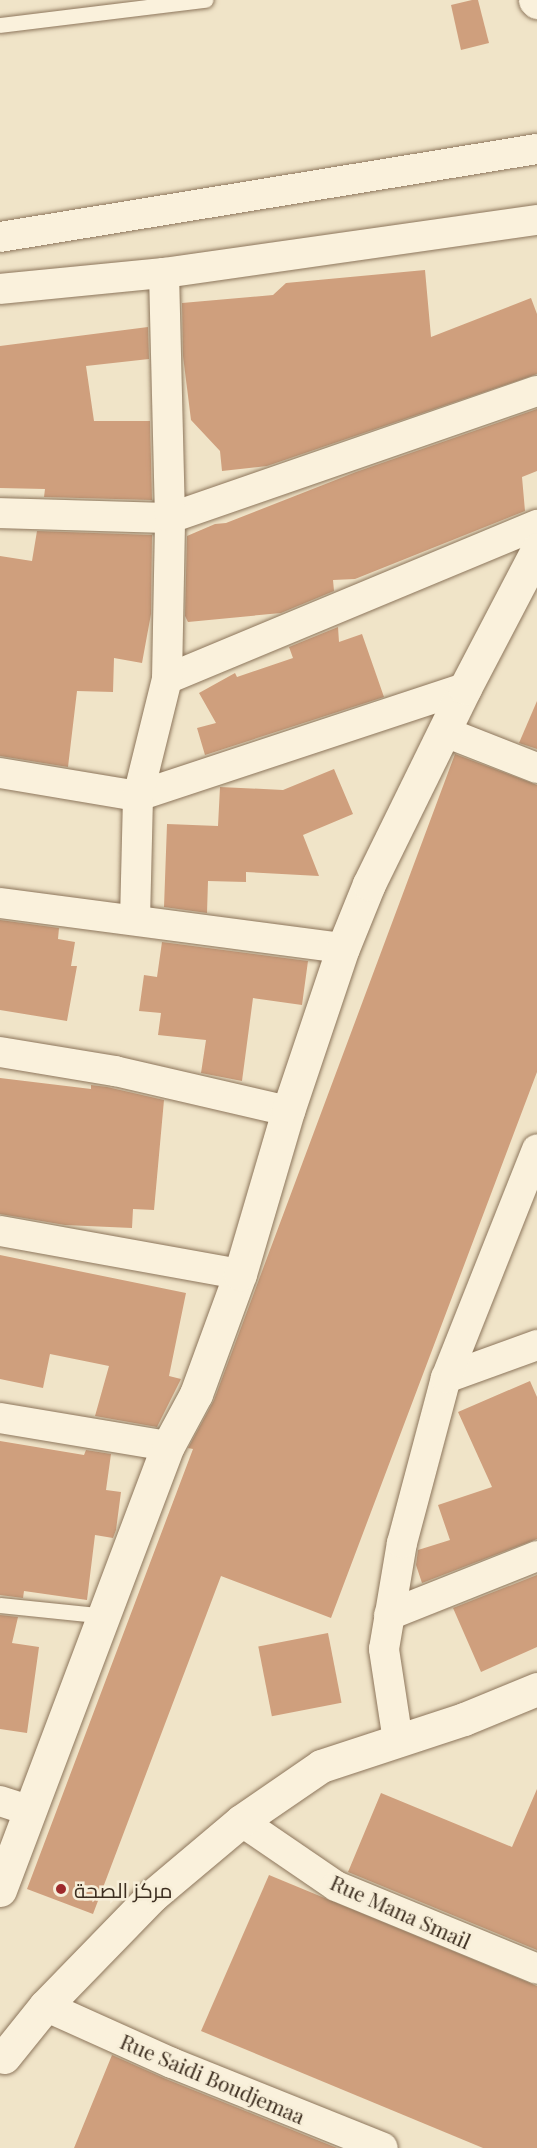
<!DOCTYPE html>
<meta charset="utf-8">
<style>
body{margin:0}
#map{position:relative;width:537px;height:2148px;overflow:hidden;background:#f0e4c8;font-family:"Playfair Display",Cairo,serif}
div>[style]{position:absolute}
.building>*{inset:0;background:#cf9f7d;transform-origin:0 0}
.roads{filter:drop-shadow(0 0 2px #8d765c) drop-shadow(0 0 2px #8d765c)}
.lane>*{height:15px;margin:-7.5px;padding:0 7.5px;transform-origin:7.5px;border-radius:7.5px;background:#faf1dc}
.street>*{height:30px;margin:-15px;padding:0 15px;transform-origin:15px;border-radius:15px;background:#faf1dc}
.secondary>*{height:33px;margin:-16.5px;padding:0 16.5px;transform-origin:16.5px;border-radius:16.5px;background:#faf1dc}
.dots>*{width:16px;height:16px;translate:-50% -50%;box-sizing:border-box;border:3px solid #f7eed8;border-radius:50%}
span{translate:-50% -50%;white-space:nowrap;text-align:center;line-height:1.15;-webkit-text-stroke:5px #f7eed8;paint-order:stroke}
.poi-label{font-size:21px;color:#3d2e20}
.left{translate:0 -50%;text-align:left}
.street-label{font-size:21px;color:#3d2e20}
</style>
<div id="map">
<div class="building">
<div style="clip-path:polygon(472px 0,478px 0,489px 43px,461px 50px,451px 5px)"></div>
<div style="clip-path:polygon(425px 270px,431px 337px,531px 298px,537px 314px,537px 374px,267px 466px,222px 471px,220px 451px,191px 420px,183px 356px,182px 303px,273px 295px,286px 283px)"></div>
<div style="clip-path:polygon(148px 327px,149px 359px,86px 366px,94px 421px,150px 421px,152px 500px,44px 497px,45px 489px,0 488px,0 346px)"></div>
<div style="clip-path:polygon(537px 409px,537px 471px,522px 477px,525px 511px,355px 579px,333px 580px,334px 591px,281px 613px,188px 622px,185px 616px,187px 536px,215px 524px,226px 523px,356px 472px)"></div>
<div style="clip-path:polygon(37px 531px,152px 535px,151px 614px,142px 663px,114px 658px,113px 692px,77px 691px,68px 767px,0 756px,0 556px,32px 561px)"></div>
<div style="clip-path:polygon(338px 627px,339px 642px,362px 634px,384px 697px,205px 755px,197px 728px,216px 723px,199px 693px,235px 673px,237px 677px,293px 658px,289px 647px)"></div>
<div style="clip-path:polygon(537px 701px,537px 749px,519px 743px)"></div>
<div style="clip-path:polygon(455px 754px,537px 785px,537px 1072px,331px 1618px,221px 1576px,93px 1914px,27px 1889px,193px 1449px,188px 1448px,214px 1400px)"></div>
<div style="clip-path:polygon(334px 769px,353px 814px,303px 835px,319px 876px,246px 872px,246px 882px,208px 881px,207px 913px,164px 907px,167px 824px,218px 826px,220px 787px,283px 790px)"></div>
<div style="clip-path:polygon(0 920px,59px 928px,58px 939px,75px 942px,71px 966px,77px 966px,67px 1021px,0 1010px)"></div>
<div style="clip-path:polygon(162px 942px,308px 961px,302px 1005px,253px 998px,242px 1081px,201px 1073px,206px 1040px,158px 1035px,161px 1013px,139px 1011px,144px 975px,157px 977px)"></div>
<div style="clip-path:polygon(0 1078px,91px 1089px,91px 1085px,107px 1087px,164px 1100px,154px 1210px,133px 1209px,132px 1228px,65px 1225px,0 1214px)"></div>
<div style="clip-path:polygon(0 1255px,186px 1293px,169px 1376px,181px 1379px,157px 1427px,95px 1416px,109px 1366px,50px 1354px,43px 1388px,0 1379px)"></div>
<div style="clip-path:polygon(530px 1381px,537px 1397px,537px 1539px,422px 1583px,416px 1565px,418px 1550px,450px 1540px,438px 1505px,492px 1487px,458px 1412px)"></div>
<div style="clip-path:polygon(0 1441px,84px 1455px,86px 1450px,111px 1454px,106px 1490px,121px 1492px,116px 1530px,113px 1538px,95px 1535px,87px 1600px,24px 1591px,23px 1598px,0 1595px)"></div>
<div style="clip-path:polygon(537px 1575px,537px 1647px,481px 1672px,453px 1608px)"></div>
<div style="clip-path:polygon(0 1615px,18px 1617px,12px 1643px,39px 1647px,27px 1733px,0 1729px)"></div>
<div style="left:328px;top:1633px;width:71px;height:71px;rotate:79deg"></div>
<div style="clip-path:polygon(537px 1789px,537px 1950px,348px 1872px,381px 1793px,512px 1847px)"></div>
<div style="clip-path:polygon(269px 1875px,537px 1986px,537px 2148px,483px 2148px,201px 2031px)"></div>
<div style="clip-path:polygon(112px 2055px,166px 2079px,337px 2148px,74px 2148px)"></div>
</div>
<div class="roads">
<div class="lane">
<div style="left:0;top:25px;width:207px;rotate:-7deg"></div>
<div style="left:0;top:1605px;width:107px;rotate:5.9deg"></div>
</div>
<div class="street">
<div style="left:0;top:237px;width:544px;rotate:-9.31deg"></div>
<div style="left:0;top:289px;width:165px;rotate:-5.6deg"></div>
<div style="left:164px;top:273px;width:377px;rotate:-8.1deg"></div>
<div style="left:0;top:513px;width:170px;rotate:1.7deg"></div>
<div style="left:170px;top:518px;width:388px;rotate:-19.1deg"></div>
<div style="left:167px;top:679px;width:401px;rotate:-22.6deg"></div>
<div style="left:445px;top:732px;width:99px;rotate:21.4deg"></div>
<div style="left:0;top:773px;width:140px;rotate:9.5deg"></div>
<div style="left:138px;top:796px;width:344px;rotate:-18.3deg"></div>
<div style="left:0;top:903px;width:346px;rotate:7.5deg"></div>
<div style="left:135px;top:920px;width:124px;rotate:-88.6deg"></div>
<div style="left:138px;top:796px;width:121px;rotate:-76.1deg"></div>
<div style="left:167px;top:679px;width:161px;rotate:-88.9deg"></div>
<div style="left:170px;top:518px;width:245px;rotate:-91.4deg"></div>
<div style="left:0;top:1052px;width:117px;rotate:9.4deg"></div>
<div style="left:115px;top:1071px;width:178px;rotate:13deg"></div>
<div style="left:0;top:1231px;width:244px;rotate:10.2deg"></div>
<div style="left:446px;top:1378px;width:97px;rotate:-19.9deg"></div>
<div style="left:0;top:1418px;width:170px;rotate:9.5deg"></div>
<div style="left:389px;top:1615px;width:159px;rotate:-21.7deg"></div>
<div style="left:398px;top:1741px;width:93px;rotate:-98.7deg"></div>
<div style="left:384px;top:1649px;width:108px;rotate:-80.4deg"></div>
<div style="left:402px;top:1543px;width:171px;rotate:-75.1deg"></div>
<div style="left:446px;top:1378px;width:246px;rotate:-68.3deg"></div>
<div style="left:0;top:1801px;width:32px;rotate:18deg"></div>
<div style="left:241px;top:1821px;width:115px;rotate:34.4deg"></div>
<div style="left:336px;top:1886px;width:217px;rotate:22.4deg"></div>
<div style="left:45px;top:2006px;width:139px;rotate:24.2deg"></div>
<div style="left:172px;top:2063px;width:227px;rotate:21.9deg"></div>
</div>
<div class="secondary">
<div style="left:535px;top:0;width:3px;rotate:45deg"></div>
<div style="left:0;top:1890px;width:475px;rotate:-69.3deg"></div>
<div style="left:168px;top:1446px;width:59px;rotate:-61.7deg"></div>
<div style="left:196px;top:1394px;width:128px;rotate:-69.9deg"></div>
<div style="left:240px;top:1274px;width:170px;rotate:-73.6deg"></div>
<div style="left:288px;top:1111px;width:172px;rotate:-71.4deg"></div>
<div style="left:343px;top:948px;width:69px;rotate:-67.9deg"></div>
<div style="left:369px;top:884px;width:218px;rotate:-63.9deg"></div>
<div style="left:465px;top:688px;width:156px;rotate:-62.4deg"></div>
<div style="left:4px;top:2057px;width:65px;rotate:-51.2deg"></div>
<div style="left:45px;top:2006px;width:153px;rotate:-45.8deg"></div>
<div style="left:152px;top:1896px;width:116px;rotate:-40.1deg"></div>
<div style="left:241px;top:1821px;width:97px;rotate:-34.5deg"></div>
<div style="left:321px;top:1766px;width:151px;rotate:-18.2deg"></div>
<div style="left:464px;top:1719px;width:79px;rotate:-22.3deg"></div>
</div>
</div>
<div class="dots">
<div style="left:61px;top:1889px;background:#9e2a2b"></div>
</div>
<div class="poi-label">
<span class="left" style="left:74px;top:1889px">مركز الصحة</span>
</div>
<div class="street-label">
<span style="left:401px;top:1911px;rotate:24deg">Rue Mana Smail</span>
<span style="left:213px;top:2078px;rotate:23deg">Rue Saidi Boudjemaa</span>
</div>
</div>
